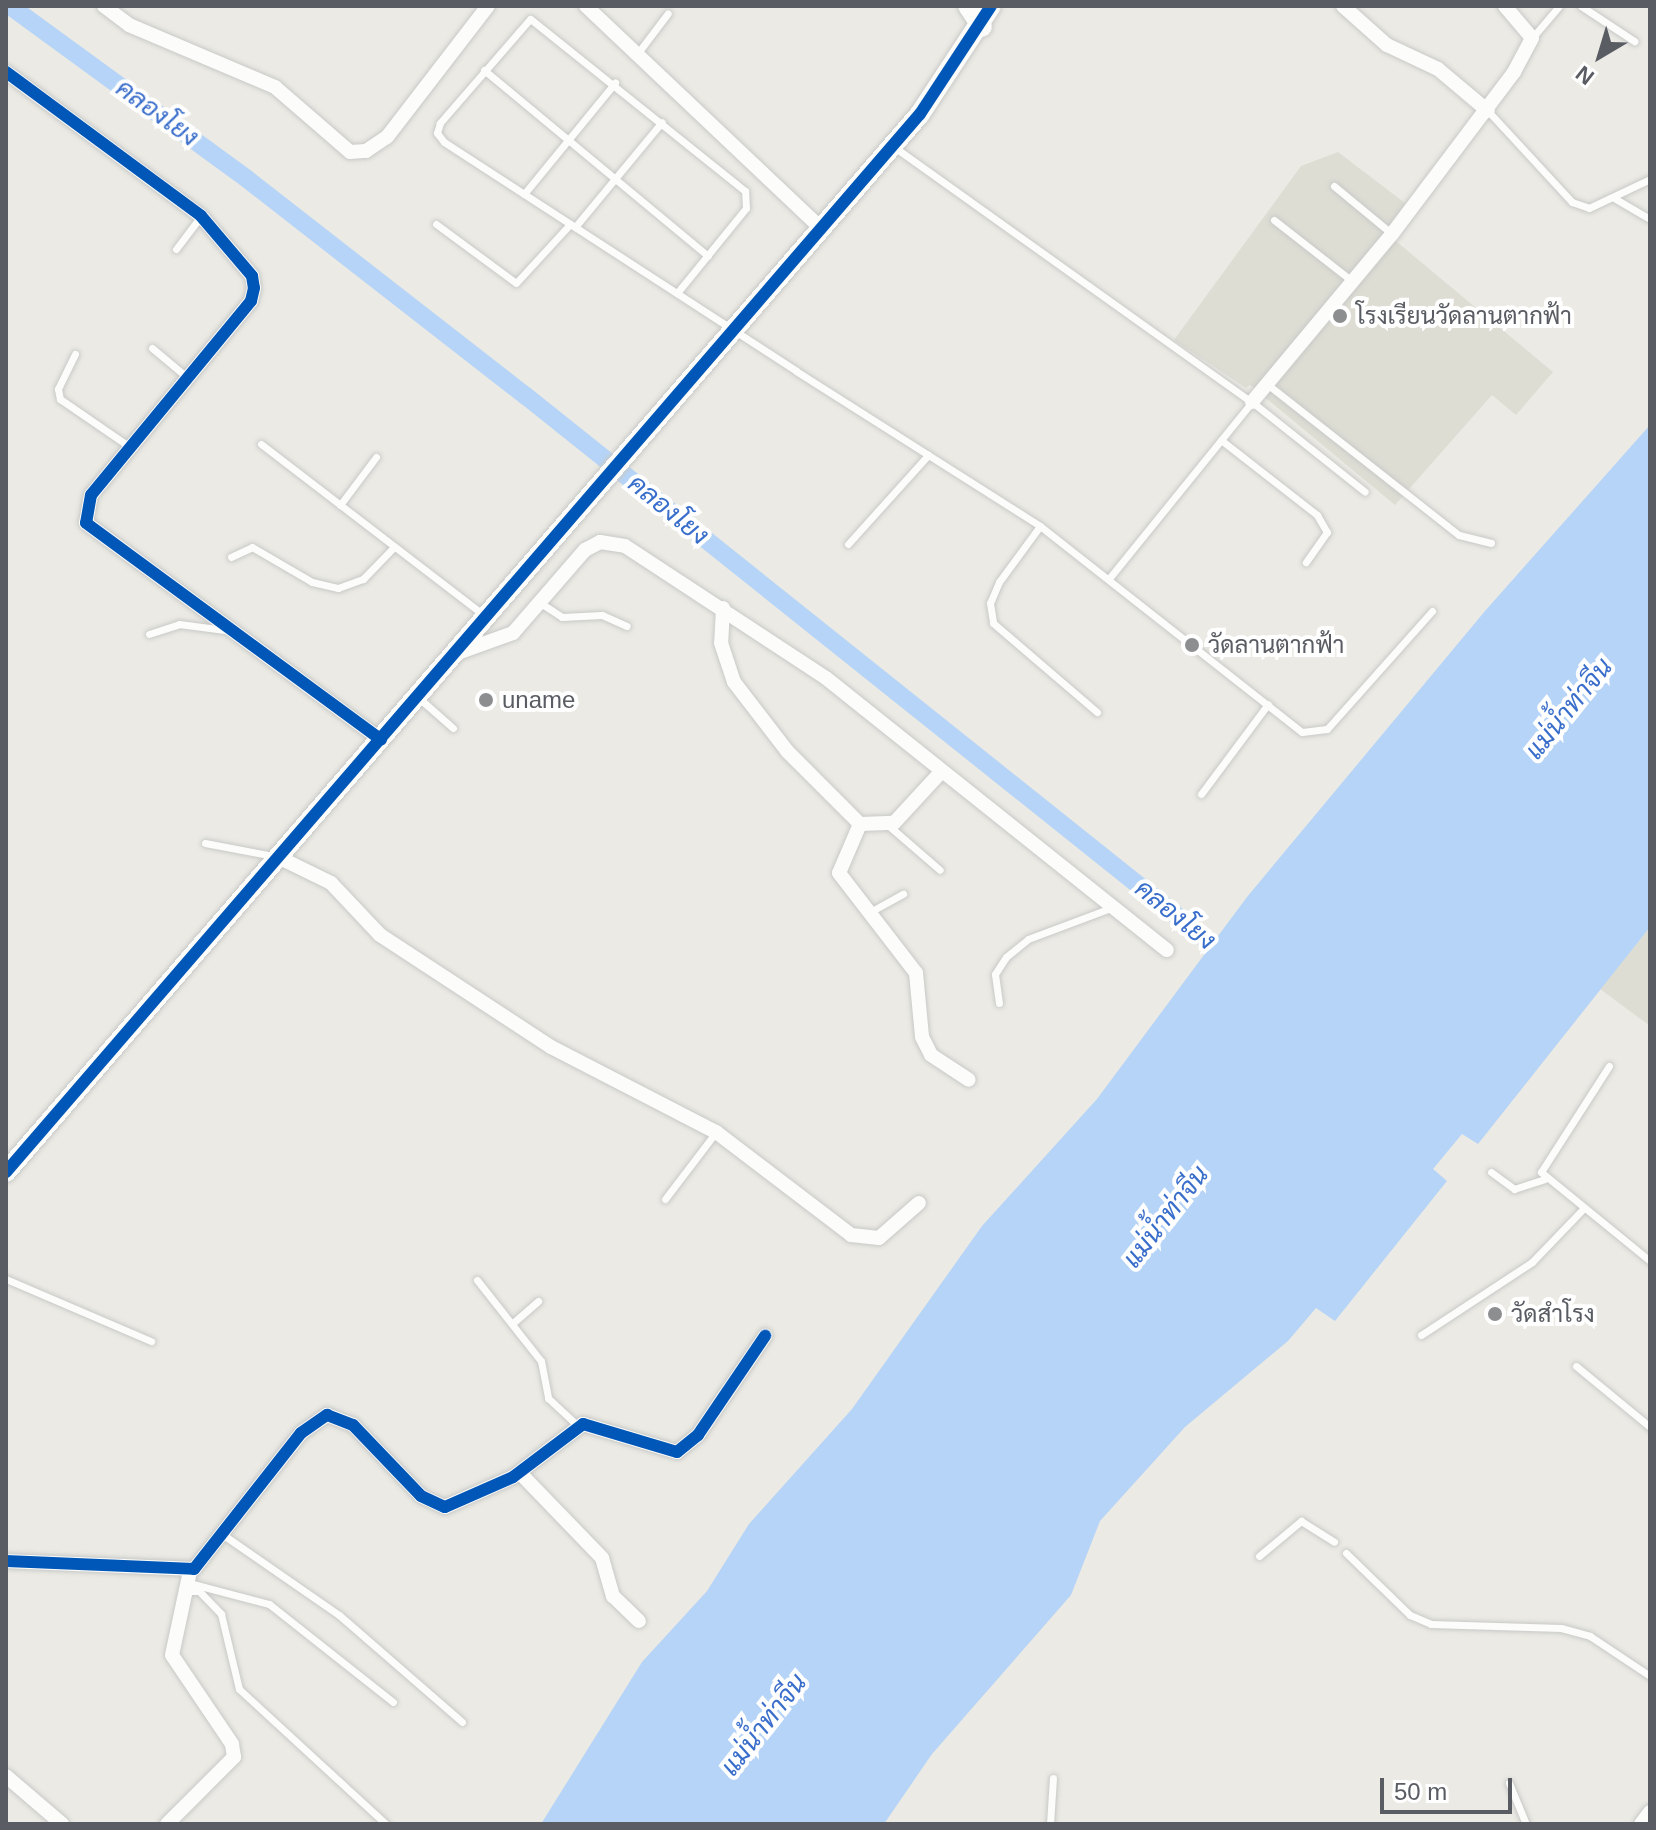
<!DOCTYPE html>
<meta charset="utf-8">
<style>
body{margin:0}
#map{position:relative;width:1656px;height:1830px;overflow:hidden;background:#ebeae4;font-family:Helvetica,Sarabun,sans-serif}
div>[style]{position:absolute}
.education>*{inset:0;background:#ddddd4}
.water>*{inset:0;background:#b6d4f7}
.canal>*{height:18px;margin:-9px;padding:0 9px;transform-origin:9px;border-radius:9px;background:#b6d4f7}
.roads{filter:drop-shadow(0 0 2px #c8c9c8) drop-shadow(0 0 2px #c8c9c8)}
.lane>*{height:7px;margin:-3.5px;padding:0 3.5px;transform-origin:3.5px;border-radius:3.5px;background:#fcfcfb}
.street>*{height:14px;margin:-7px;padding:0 7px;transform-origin:7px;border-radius:7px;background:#fcfcfb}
.secondary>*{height:20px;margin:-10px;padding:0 10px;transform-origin:10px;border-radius:10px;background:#fcfcfb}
.cycleway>*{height:12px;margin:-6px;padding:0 6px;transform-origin:6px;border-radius:6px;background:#0057b8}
.dots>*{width:22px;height:22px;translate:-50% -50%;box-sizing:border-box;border:4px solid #fff;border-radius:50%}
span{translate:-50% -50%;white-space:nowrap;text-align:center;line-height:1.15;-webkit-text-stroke:8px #fff;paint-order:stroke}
.poi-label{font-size:24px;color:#595d63}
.left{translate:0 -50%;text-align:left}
.water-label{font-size:26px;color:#3a6ecb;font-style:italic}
.frame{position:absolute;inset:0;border:8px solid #595d63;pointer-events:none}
.north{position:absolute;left:1560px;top:16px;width:80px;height:80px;-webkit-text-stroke:6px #fff;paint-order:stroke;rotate:218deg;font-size:22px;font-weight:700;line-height:32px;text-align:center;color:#595d63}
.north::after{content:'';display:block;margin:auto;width:28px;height:36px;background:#595d63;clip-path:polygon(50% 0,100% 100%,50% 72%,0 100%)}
.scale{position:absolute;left:1380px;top:1778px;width:132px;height:36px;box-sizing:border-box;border:4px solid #595d63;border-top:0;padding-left:10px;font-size:24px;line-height:28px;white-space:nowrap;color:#595d63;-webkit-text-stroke:6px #fff;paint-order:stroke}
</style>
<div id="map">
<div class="education">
<div style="clip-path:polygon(1338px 152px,1405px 203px,1385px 232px,1553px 372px,1516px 415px,1492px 395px,1395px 505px,1250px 385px,1246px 388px,1174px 340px,1301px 166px)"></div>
<div style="clip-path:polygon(1650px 927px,1650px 1026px,1600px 989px)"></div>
</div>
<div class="water">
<div style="clip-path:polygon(1650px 425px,1650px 927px,1478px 1144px,1462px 1134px,1433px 1169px,1447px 1181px,1335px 1321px,1316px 1308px,1288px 1341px,1185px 1427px,1100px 1521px,1071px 1595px,932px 1754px,884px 1824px,541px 1824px,642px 1662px,707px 1591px,749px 1524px,852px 1409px,982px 1226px,1097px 1099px,1247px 897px,1485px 611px)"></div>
</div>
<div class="canal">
<div style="left:10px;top:6px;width:293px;rotate:36.1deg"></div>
<div style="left:247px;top:179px;width:353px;rotate:37.9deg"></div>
<div style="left:526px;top:396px;width:902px;rotate:38.61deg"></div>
</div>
<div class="roads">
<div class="lane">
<div style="left:1581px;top:6px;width:64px;rotate:33.4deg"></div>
<div style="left:1532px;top:38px;width:42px;rotate:-49.8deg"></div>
<div style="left:637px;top:54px;width:51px;rotate:-52.9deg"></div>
<div style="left:484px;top:70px;width:291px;rotate:39.7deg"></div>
<div style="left:1488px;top:111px;width:124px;rotate:47.3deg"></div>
<div style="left:1572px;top:202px;width:18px;rotate:19deg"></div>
<div style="left:1589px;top:208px;width:68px;rotate:-25.4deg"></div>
<div style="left:894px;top:147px;width:440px;rotate:35.5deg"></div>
<div style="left:1252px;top:402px;width:144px;rotate:38.5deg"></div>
<div style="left:1334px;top:186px;width:75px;rotate:39.6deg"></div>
<div style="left:524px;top:194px;width:144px;rotate:-50.7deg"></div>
<div style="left:1614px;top:198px;width:42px;rotate:30.3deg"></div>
<div style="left:1274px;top:220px;width:99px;rotate:38deg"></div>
<div style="left:436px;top:224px;width:99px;rotate:36.4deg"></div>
<div style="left:516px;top:283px;width:80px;rotate:-47.5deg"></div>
<div style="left:575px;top:227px;width:136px;rotate:-50.4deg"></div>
<div style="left:176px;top:249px;width:41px;rotate:-52.9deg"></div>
<div style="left:677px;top:293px;width:109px;rotate:-50.9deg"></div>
<div style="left:746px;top:208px;width:17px;rotate:-93deg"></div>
<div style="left:745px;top:191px;width:275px;rotate:-141.3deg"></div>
<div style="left:530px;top:19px;width:138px;rotate:130.9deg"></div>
<div style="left:440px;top:123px;width:10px;rotate:107deg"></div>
<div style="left:437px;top:133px;width:11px;rotate:52deg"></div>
<div style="left:444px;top:142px;width:420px;rotate:33deg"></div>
<div style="left:796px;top:371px;width:289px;rotate:32.4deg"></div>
<div style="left:1040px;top:526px;width:333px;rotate:38.2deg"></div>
<div style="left:1302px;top:732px;width:25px;rotate:-7deg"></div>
<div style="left:1327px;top:729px;width:158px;rotate:-48.3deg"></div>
<div style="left:152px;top:348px;width:47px;rotate:39.8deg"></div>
<div style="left:75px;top:354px;width:39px;rotate:116deg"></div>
<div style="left:58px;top:389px;width:10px;rotate:79deg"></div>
<div style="left:60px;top:399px;width:85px;rotate:34.4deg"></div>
<div style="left:1267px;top:384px;width:244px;rotate:38.2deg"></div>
<div style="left:1459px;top:535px;width:33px;rotate:14deg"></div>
<div style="left:1221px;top:440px;width:122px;rotate:38deg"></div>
<div style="left:1317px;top:515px;width:20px;rotate:60deg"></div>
<div style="left:1327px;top:532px;width:37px;rotate:125deg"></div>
<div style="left:261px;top:444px;width:282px;rotate:37.5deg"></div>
<div style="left:340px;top:505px;width:60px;rotate:-53.1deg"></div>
<div style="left:1040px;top:526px;width:69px;rotate:126.2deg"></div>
<div style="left:999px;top:582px;width:23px;rotate:113deg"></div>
<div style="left:990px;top:603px;width:20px;rotate:81deg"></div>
<div style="left:993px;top:623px;width:137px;rotate:40.6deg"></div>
<div style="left:848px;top:544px;width:120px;rotate:-48deg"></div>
<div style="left:231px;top:557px;width:23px;rotate:-25deg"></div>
<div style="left:252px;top:547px;width:69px;rotate:30.3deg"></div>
<div style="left:312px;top:582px;width:27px;rotate:13deg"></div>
<div style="left:338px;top:588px;width:27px;rotate:-20deg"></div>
<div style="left:363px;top:579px;width:45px;rotate:-45.9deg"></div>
<div style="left:1111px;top:576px;width:224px;rotate:-51deg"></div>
<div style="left:539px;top:602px;width:27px;rotate:33deg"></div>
<div style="left:562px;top:617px;width:40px;rotate:-2.9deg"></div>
<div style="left:602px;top:615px;width:27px;rotate:24deg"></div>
<div style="left:149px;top:634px;width:32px;rotate:-18deg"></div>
<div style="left:179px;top:624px;width:46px;rotate:7.4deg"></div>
<div style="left:420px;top:699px;width:44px;rotate:41.3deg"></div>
<div style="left:1201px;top:794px;width:112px;rotate:-53.3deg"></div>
<div style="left:889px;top:826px;width:67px;rotate:40.8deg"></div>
<div style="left:205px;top:843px;width:69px;rotate:10.8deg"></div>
<div style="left:870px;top:912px;width:38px;rotate:-29deg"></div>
<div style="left:999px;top:1003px;width:29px;rotate:-98deg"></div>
<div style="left:995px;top:974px;width:20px;rotate:-57deg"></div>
<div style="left:1006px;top:957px;width:28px;rotate:-39deg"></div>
<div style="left:1028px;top:939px;width:89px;rotate:-20.5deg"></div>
<div style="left:1609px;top:1066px;width:126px;rotate:122.7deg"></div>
<div style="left:1541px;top:1172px;width:141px;rotate:39.2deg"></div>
<div style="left:1491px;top:1172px;width:29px;rotate:36deg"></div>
<div style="left:1514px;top:1189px;width:32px;rotate:-18deg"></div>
<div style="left:665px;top:1199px;width:84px;rotate:-52.7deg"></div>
<div style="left:6px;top:1279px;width:158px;rotate:23.2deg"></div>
<div style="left:477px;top:1280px;width:103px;rotate:51.7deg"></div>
<div style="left:541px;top:1361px;width:38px;rotate:79deg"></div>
<div style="left:548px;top:1398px;width:41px;rotate:43deg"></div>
<div style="left:514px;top:1322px;width:32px;rotate:-41deg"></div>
<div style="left:1421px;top:1335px;width:133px;rotate:-33.3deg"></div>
<div style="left:1532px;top:1262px;width:74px;rotate:-46.1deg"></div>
<div style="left:1576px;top:1366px;width:96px;rotate:39.5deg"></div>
<div style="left:222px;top:1534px;width:142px;rotate:34.7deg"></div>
<div style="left:339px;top:1615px;width:163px;rotate:41deg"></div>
<div style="left:1346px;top:1553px;width:89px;rotate:44.1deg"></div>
<div style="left:1410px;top:1615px;width:23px;rotate:23deg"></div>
<div style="left:1431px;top:1624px;width:130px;rotate:1.8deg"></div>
<div style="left:1561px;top:1628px;width:30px;rotate:15deg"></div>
<div style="left:1590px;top:1636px;width:72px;rotate:33.7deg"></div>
<div style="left:1259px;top:1556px;width:55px;rotate:-39.8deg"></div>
<div style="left:1301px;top:1521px;width:39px;rotate:32deg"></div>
<div style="left:189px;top:1583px;width:83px;rotate:14.7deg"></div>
<div style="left:269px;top:1604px;width:158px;rotate:38.3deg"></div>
<div style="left:189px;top:1591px;width:10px"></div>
<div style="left:199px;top:1591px;width:32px;rotate:46deg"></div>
<div style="left:221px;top:1614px;width:77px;rotate:76.5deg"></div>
<div style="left:239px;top:1689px;width:200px;rotate:42.6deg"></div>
<div style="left:1509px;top:1783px;width:44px;rotate:67.5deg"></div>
<div style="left:1050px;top:1824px;width:46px;rotate:-86.3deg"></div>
</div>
<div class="street">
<div style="left:104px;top:6px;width:31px;rotate:37deg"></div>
<div style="left:129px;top:25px;width:159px;rotate:23deg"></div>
<div style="left:275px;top:87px;width:99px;rotate:40.9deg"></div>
<div style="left:350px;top:152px;width:16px;rotate:-4deg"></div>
<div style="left:366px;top:151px;width:25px;rotate:-34deg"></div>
<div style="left:387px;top:137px;width:165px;rotate:-52.4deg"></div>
<div style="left:586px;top:6px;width:325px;rotate:43.4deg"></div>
<div style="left:1343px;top:6px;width:59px;rotate:41.6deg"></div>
<div style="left:1387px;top:45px;width:56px;rotate:25.2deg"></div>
<div style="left:1438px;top:69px;width:65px;rotate:40deg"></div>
<div style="left:6px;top:72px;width:242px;rotate:36.4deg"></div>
<div style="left:201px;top:216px;width:79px;rotate:49.6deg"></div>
<div style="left:252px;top:276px;width:12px;rotate:81deg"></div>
<div style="left:254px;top:288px;width:13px;rotate:103deg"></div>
<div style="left:251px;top:301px;width:251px;rotate:129.5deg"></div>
<div style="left:91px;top:495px;width:28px;rotate:100deg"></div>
<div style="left:86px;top:523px;width:366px;rotate:36.3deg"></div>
<div style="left:1252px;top:402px;width:219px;rotate:-50.2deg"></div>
<div style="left:1392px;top:234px;width:203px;rotate:-53deg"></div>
<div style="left:1514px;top:72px;width:38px;rotate:-62deg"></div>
<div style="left:1532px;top:38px;width:42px;rotate:-130.2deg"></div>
<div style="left:723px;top:608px;width:35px;rotate:93deg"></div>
<div style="left:721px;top:643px;width:41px;rotate:71.6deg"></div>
<div style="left:734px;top:682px;width:88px;rotate:52.4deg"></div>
<div style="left:788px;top:752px;width:102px;rotate:45deg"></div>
<div style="left:860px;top:824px;width:53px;rotate:113.2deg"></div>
<div style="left:839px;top:873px;width:126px;rotate:52.4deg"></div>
<div style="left:916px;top:973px;width:64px;rotate:84.6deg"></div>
<div style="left:922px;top:1037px;width:20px;rotate:63deg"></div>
<div style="left:931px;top:1055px;width:45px;rotate:33.3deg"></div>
<div style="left:455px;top:654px;width:62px;rotate:-19.9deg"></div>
<div style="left:513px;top:633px;width:110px;rotate:-49.1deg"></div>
<div style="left:585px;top:550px;width:17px;rotate:-28deg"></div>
<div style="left:600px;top:542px;width:25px;rotate:9deg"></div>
<div style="left:625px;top:546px;width:240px;rotate:33.3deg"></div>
<div style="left:826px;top:678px;width:436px;rotate:38.6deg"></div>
<div style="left:860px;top:824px;width:34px;rotate:-2deg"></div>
<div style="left:894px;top:823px;width:67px;rotate:-47.4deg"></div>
<div style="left:280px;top:858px;width:57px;rotate:26.1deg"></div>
<div style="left:331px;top:883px;width:71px;rotate:46.7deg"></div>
<div style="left:380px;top:935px;width:204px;rotate:33.2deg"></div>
<div style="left:551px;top:1047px;width:186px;rotate:27.3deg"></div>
<div style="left:716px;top:1132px;width:170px;rotate:37.3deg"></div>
<div style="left:851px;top:1235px;width:28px;rotate:6deg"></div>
<div style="left:879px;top:1238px;width:53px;rotate:-41.2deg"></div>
<div style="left:520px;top:1473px;width:118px;rotate:46deg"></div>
<div style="left:602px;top:1558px;width:40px;rotate:74deg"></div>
<div style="left:613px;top:1596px;width:36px;rotate:44deg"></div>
<div style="left:6px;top:1561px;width:188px;rotate:2.4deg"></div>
<div style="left:194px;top:1569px;width:173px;rotate:-51.8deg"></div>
<div style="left:301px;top:1433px;width:32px;rotate:-35deg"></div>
<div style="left:327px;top:1415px;width:28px;rotate:21deg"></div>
<div style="left:353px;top:1425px;width:98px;rotate:46.2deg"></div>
<div style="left:421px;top:1496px;width:26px;rotate:25deg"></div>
<div style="left:445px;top:1507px;width:74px;rotate:-23.8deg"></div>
<div style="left:513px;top:1477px;width:88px;rotate:-37.1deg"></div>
<div style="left:583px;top:1424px;width:98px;rotate:16.6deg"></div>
<div style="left:677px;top:1452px;width:27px;rotate:-39deg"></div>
<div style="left:698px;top:1435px;width:120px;rotate:-55.9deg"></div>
<div style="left:6px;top:1776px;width:74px;rotate:40.6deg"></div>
<div style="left:167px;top:1824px;width:95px;rotate:-45deg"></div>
<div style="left:234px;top:1757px;width:13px;rotate:-99deg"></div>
<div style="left:232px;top:1744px;width:107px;rotate:-124deg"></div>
<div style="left:172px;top:1655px;width:86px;rotate:-77.9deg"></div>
<div style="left:1641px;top:1824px;width:15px;rotate:-53deg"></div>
</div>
<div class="secondary">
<div style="left:968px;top:6px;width:25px;rotate:56deg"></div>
<div style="left:6px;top:1172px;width:1398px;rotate:-49.18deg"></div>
<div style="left:920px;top:114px;width:129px;rotate:-56.7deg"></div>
</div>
</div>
<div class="cycleway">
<div style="left:6px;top:72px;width:242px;rotate:36.4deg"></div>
<div style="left:201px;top:216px;width:79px;rotate:49.6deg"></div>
<div style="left:252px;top:276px;width:12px;rotate:81deg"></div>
<div style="left:254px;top:288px;width:13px;rotate:103deg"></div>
<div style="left:251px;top:301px;width:251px;rotate:129.5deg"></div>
<div style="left:91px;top:495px;width:28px;rotate:100deg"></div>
<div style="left:86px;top:523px;width:366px;rotate:36.3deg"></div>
<div style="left:6px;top:1172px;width:1398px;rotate:-49.18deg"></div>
<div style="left:920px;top:114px;width:129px;rotate:-56.7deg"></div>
<div style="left:6px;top:1561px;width:188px;rotate:2.4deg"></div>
<div style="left:194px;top:1569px;width:173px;rotate:-51.8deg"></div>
<div style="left:301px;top:1433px;width:32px;rotate:-35deg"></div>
<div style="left:327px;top:1415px;width:28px;rotate:21deg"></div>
<div style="left:353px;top:1425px;width:98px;rotate:46.2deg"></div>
<div style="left:421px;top:1496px;width:26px;rotate:25deg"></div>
<div style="left:445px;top:1507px;width:74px;rotate:-23.8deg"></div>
<div style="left:513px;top:1477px;width:88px;rotate:-37.1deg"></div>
<div style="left:583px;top:1424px;width:98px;rotate:16.6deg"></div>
<div style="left:677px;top:1452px;width:27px;rotate:-39deg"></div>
<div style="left:698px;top:1435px;width:120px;rotate:-55.9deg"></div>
</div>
<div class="dots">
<div style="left:1340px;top:316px;background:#8c8e90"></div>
<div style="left:1192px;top:645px;background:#8c8e90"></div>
<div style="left:486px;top:700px;background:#8c8e90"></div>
<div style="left:1495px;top:1314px;background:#8c8e90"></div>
</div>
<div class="poi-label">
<span class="left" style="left:1356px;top:316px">โรงเรียนวัดลานตากฟ้า</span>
<span class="left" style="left:1208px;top:645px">วัดลานตากฟ้า</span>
<span class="left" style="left:502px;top:700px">uname</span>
<span class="left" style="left:1511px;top:1314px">วัดสำโรง</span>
</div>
<div class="water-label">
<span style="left:157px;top:113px;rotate:36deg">คลองโยง</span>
<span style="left:668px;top:510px;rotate:39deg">คลองโยง</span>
<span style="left:1569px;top:709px;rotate:-51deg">แม่น้ำท่าจีน</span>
<span style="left:1175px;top:915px;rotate:39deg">คลองโยง</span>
<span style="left:1166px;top:1217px;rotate:-52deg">แม่น้ำท่าจีน</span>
<span style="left:764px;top:1725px;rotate:-52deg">แม่น้ำท่าจีน</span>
</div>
<div class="frame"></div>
<div class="north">N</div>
<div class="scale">50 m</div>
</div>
